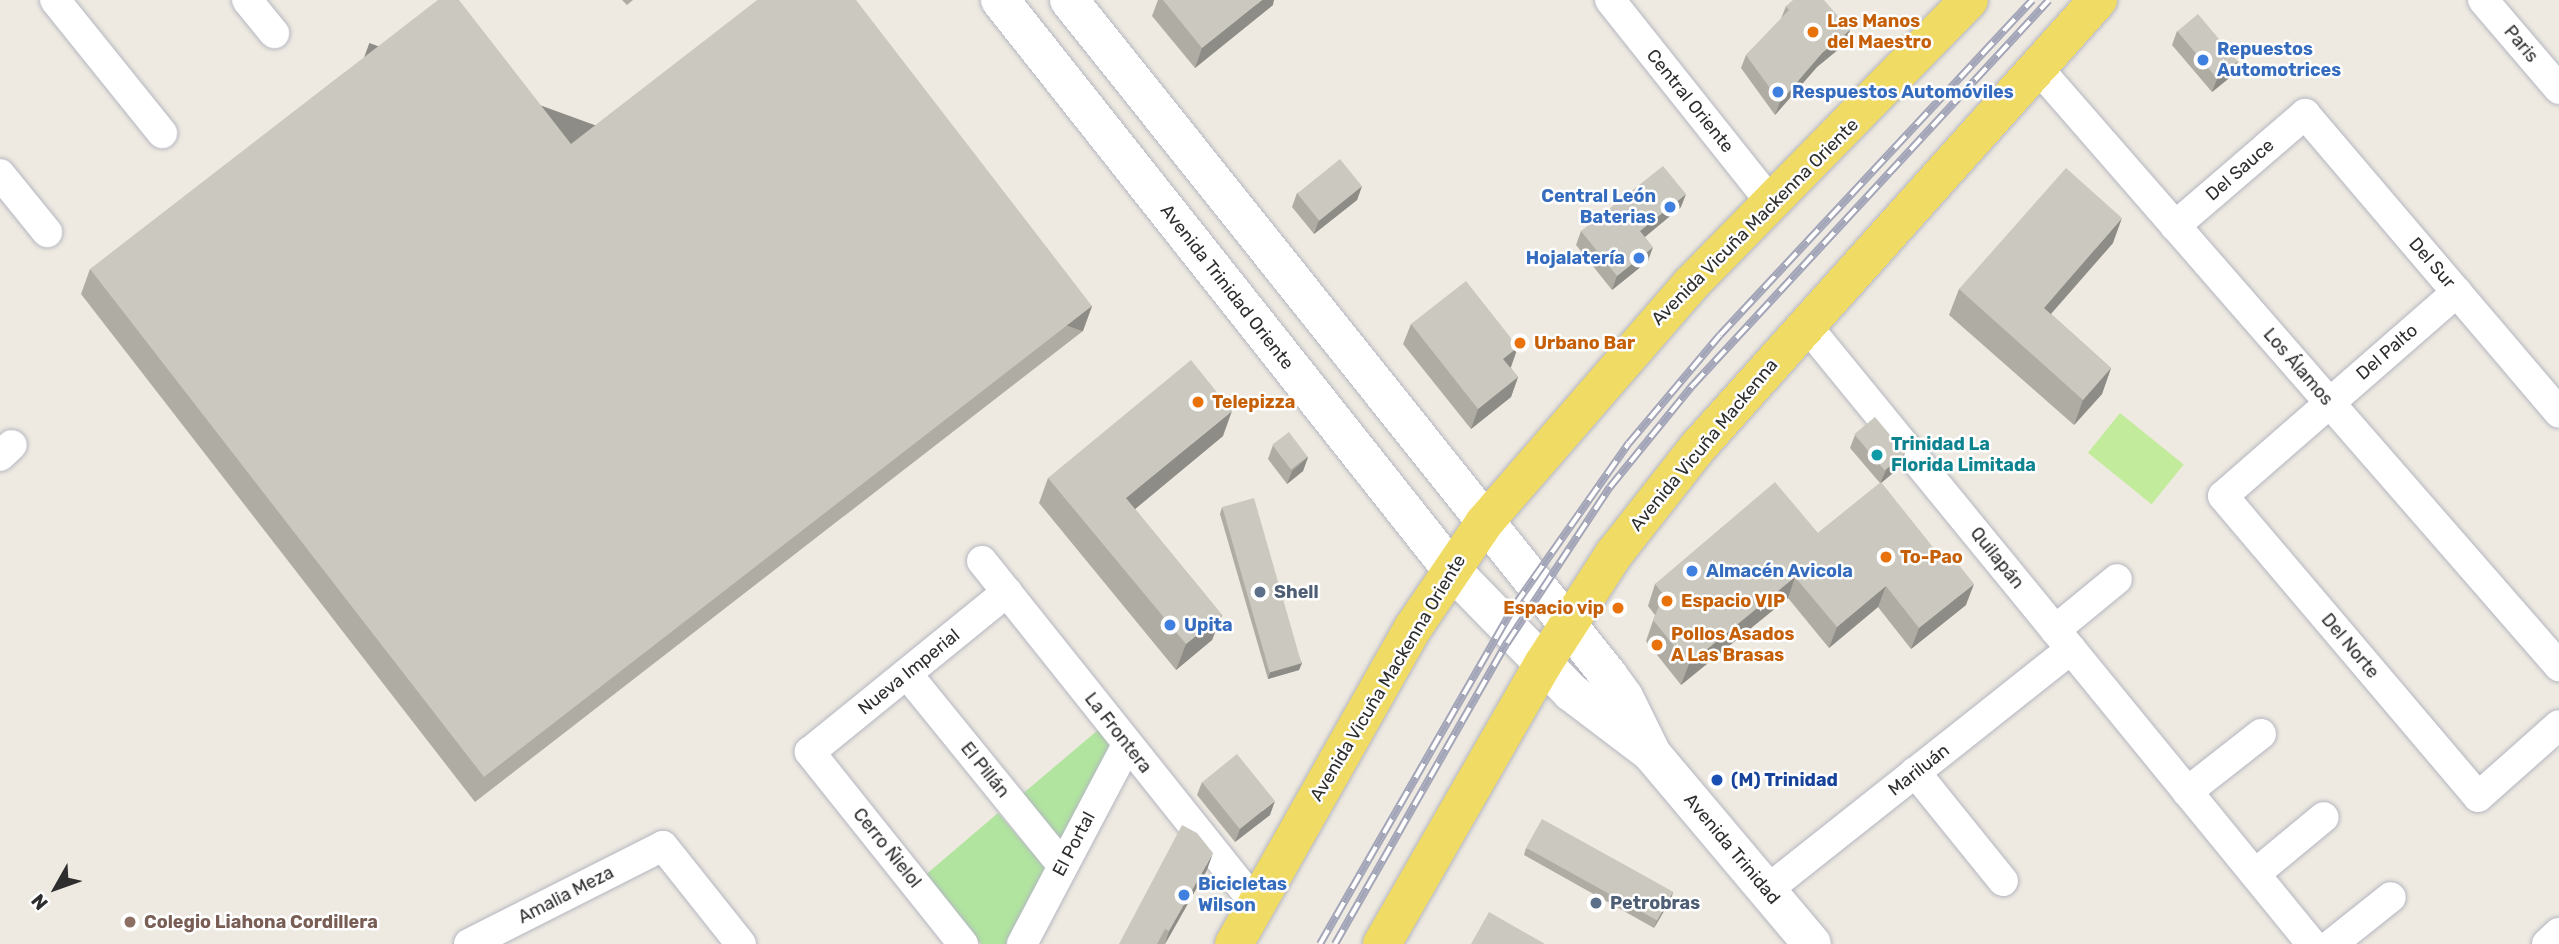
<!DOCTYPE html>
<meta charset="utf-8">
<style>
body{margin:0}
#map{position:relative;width:2559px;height:944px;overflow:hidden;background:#efeae1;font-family:Rubik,sans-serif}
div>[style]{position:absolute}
.green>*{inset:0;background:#b1e49f}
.pitch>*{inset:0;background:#c2eb9b;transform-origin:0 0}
.roads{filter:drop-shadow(0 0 2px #b4b6c1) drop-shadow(0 0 2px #b4b6c1)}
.street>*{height:30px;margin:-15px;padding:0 15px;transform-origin:15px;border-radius:15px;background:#fff}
.secondary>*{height:38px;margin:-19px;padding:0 19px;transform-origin:19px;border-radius:19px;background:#fff}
.primary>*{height:38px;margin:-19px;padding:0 19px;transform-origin:19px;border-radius:19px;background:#f0db65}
.rail>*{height:8px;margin-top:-4px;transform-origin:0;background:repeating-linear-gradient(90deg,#fff 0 16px,#a3a5b8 0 32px);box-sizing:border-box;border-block:2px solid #a3a5b8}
.wall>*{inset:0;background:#afaca4}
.shaded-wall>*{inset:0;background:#8e8c86;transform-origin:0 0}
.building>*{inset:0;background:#cbc8bf;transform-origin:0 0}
.dots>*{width:19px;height:19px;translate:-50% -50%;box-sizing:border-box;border:4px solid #fff;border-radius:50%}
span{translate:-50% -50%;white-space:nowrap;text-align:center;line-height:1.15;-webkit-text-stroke:5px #fff;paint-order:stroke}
.food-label{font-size:18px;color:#c56008;font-weight:700}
.left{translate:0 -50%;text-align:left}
.right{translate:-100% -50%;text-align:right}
.street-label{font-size:18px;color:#2e2e2e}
.shop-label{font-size:18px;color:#366cbe;font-weight:700}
.culture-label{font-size:18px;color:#0d838f;font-weight:700}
.service-label{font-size:18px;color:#4e5e75;font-weight:700}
.transit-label{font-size:18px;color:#164399;font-weight:700}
.education-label{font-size:18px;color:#785e54;font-weight:700}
.north{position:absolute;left:21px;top:853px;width:70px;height:70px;-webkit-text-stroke:5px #fff;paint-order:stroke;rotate:230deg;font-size:19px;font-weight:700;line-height:28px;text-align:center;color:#2e2e2e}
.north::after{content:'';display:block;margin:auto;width:24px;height:32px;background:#2e2e2e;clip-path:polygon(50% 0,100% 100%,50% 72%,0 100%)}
</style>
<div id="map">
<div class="green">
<div style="clip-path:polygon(1098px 730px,1123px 759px,1070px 856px,1020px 796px)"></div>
<div style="clip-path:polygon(998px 813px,1054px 878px,1019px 944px,981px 944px,923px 877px)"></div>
</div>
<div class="pitch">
<div style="left:2120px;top:413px;width:82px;height:51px;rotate:39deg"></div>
</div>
<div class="roads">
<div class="street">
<div style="left:55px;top:0;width:171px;rotate:51.2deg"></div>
<div style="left:247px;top:0;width:43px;rotate:50.7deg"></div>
<div style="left:1610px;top:0;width:257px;rotate:51.5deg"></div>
<div style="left:2483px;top:0;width:117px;rotate:49.5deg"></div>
<div style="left:2037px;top:67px;width:795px;rotate:48.93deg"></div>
<div style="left:0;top:174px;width:75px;rotate:51deg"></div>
<div style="left:2175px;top:226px;width:172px;rotate:-40.7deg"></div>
<div style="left:2305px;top:114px;width:392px;rotate:49.6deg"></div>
<div style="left:2457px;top:292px;width:310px;rotate:138.9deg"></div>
<div style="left:2223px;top:496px;width:394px;rotate:49.7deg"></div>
<div style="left:2478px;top:797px;width:108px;rotate:-41.6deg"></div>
<div style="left:1806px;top:325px;width:799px;rotate:50.74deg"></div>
<div style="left:0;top:456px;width:16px;rotate:-43deg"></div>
<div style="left:982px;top:561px;width:439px;rotate:51.4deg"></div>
<div style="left:2055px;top:630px;width:80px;rotate:-39.4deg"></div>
<div style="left:907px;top:674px;width:247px;rotate:50.9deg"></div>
<div style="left:1915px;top:772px;width:140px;rotate:51.1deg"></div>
<div style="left:2187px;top:792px;width:94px;rotate:-38.1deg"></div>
<div style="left:2255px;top:874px;width:89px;rotate:-39.6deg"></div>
<div style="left:1767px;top:890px;width:388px;rotate:-38.4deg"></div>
<div style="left:469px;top:944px;width:217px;rotate:-26.8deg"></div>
<div style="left:663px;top:846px;width:125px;rotate:51.5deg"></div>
<div style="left:963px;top:944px;width:246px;rotate:-128.6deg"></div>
<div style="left:810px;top:752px;width:254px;rotate:-39.1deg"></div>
<div style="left:1022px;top:944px;width:225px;rotate:-62.2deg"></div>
<div style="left:2332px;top:944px;width:75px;rotate:-38.5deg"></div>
<div style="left:2547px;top:944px;width:16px;rotate:-43deg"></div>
</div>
<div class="secondary">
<div style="left:1000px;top:0;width:726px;rotate:51.6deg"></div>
<div style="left:1451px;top:569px;width:172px;rotate:45.7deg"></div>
<div style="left:1571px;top:692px;width:99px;rotate:37.2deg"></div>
<div style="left:1069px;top:0;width:864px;rotate:51.39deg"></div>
<div style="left:1608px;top:675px;width:27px;rotate:54deg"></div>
<div style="left:1624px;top:697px;width:64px;rotate:63.8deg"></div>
<div style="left:1652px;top:754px;width:248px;rotate:49.9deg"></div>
</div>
<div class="primary">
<div style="left:1234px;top:944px;width:363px;rotate:-60.5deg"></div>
<div style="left:1413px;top:628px;width:127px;rotate:-55.9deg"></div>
<div style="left:1484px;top:523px;width:316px;rotate:-49.1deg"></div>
<div style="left:1691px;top:284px;width:397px;rotate:-45.6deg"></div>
<div style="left:1382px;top:944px;width:323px;rotate:-60.1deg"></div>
<div style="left:1543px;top:664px;width:131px;rotate:-57.2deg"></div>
<div style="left:1614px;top:554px;width:136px;rotate:-51.9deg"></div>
<div style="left:1698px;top:447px;width:600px;rotate:-48.18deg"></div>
</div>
</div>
<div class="rail">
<div style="left:1320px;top:944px;width:391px;rotate:-60.1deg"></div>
<div style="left:1515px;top:605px;width:198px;rotate:-54.9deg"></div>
<div style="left:1629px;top:443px;width:141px;rotate:-49.9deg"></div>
<div style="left:1720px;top:335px;width:458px;rotate:-47deg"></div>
<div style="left:1335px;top:944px;width:347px;rotate:-60.3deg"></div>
<div style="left:1507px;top:643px;width:187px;rotate:-56.6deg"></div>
<div style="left:1610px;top:487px;width:132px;rotate:-50.9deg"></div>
<div style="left:1693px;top:385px;width:524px;rotate:-47.24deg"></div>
</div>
<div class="wall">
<div style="clip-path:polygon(622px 0,633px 0,627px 5px)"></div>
<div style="clip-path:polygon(1158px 0,1163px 0,1273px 5px,1195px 68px,1152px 16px)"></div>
<div style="clip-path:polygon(1786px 6px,1850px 30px,1845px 44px,1817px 67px,1775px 115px,1741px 68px,1746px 55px,1781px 19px)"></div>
<div style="clip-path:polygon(2177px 31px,2238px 61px,2233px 75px,2212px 92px,2172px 45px)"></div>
<div style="clip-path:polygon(571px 144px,1092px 306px,1083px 331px,475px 802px,81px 294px,90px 269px)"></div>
<div style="clip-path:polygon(1362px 186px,1357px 200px,1314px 234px,1292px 207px,1297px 193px)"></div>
<div style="clip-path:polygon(1681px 207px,1645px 237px,1648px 261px,1612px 290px,1576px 245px,1581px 231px)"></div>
<div style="clip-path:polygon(2113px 243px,2051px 314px,2111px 368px,2102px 394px,2074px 425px,1949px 315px,1959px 289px)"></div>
<div style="clip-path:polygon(1411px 324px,1518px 347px,1510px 367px,1518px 377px,1511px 397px,1471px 429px,1403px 344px)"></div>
<div style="clip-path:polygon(1855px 435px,1900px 467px,1881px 483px,1966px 605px,1911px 649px,1878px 607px,1829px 648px,1788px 598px,1681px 685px,1646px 641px,1655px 615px,1648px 606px,1655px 584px,1818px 533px,1880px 483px,1850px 448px)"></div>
<div style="clip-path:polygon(1223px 436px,1135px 509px,1222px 615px,1212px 640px,1176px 670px,1039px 503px,1048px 478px)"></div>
<div style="clip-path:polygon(1273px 445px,1308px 457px,1303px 471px,1287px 484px,1268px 459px)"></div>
<div style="clip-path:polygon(1222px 507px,1302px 663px,1299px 670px,1268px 679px,1220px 514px)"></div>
<div style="clip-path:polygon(1202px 782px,1270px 815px,1235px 842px,1197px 795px)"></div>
<div style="clip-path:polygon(1526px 848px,1673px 892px,1671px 899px,1654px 928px,1524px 855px)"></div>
<div style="clip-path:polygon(1207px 870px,1165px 944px,1119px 944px)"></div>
</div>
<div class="shaded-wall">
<div style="clip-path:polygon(1262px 0,1274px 0,1273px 5px,1195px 68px,1202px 48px)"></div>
<div style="clip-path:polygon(1850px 30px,1845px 44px,1817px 67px,1775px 115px,1780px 102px,1822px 53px)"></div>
<div style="clip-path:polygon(2238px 61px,2233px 75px,2212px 92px,2217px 79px)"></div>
<div style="clip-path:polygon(1362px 186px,1357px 200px,1314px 234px,1319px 220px)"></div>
<div style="clip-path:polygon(1686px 194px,1681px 207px,1635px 245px,1640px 231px)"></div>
<div style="clip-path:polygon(2122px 218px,2113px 243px,2034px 333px,2044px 308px)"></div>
<div style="clip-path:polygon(1653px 247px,1648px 261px,1612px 290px,1617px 276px)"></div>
<div style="left:1092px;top:306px;width:27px;height:769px;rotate:110deg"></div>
<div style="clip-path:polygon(1518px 347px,1511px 367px,1496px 378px,1503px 359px)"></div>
<div style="clip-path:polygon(2111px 368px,2102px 394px,2074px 425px,2083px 400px)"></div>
<div style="clip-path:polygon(1518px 377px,1511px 397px,1471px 429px,1478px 409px)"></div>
<div style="clip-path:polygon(1232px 411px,1223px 436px,1117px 524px,1126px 498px)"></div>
<div style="clip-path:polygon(1905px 453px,1900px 467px,1880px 484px,1886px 470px)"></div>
<div style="clip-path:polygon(1308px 457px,1303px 471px,1287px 484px,1292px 471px)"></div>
<div style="clip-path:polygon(1795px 577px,1788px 598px,1681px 685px,1689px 664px)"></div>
<div style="clip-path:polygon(1974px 584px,1966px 605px,1911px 649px,1919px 628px)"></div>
<div style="clip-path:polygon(1886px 586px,1878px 607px,1829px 648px,1837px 627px)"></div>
<div style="clip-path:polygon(1222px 615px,1212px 640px,1176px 670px,1186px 644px)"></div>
<div style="clip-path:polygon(1302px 663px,1299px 670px,1268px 679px,1270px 672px)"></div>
<div style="clip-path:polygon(1275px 801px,1270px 815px,1235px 842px,1240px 829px)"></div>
<div style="clip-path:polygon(1213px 853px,1207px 870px,1165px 944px,1169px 931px)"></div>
<div style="clip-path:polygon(1673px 892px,1671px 899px,1654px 928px,1657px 921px)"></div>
</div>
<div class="building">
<div style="clip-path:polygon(438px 0,459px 0,571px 144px,757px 0,856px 0,1092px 306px,484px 777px,90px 269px)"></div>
<div style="clip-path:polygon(1163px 0,1262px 0,1202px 48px)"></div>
<div style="clip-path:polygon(1793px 0,1824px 0,1850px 30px,1822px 53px,1780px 102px,1746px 55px,1789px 10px,1786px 6px)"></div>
<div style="left:2198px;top:14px;width:62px;height:27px;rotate:50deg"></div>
<div style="left:1340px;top:159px;width:35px;height:55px;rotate:51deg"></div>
<div style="clip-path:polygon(1663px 166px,1686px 194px,1640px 231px,1653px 247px,1617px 276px,1581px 231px)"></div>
<div style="clip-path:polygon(2066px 168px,2122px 218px,2044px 308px,2111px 368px,2083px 400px,1959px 289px)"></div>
<div style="clip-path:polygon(1466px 281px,1518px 347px,1503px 359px,1518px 377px,1478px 409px,1411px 324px)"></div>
<div style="clip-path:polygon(1191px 360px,1232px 411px,1126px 498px,1222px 615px,1186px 644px,1048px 478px)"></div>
<div style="left:1875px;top:417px;width:47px;height:27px;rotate:50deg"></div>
<div style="left:1289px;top:432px;width:31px;height:21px;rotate:53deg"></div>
<div style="clip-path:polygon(1775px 482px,1818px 533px,1881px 482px,1948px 566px,1955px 560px,1974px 584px,1919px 628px,1886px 586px,1837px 627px,1795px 577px,1689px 664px,1653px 620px,1664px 595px,1655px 584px)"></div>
<div style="left:1254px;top:498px;width:172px;height:33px;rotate:74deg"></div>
<div style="left:1237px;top:754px;width:60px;height:45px;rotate:51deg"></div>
<div style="left:1542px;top:819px;width:150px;height:33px;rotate:29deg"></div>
<div style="clip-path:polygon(1182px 825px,1197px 833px,1213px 853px,1169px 931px,1165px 929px,1157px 944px,1119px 944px)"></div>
<div style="clip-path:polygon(1489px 912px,1545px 944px,1471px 944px)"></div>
</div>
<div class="dots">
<div style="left:1813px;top:32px;background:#e8710a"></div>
<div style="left:2203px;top:60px;background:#3f7fe0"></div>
<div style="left:1778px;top:92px;background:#3f7fe0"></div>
<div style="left:1670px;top:207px;background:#3f7fe0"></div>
<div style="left:1639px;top:258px;background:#3f7fe0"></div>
<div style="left:1520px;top:343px;background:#e8710a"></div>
<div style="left:1198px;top:402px;background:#e8710a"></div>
<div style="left:1877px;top:455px;background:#0f9aa8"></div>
<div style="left:1886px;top:557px;background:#e8710a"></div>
<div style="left:1692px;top:571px;background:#3f7fe0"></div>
<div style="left:1260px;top:592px;background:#5c6f8a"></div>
<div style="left:1667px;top:601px;background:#e8710a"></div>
<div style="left:1618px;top:608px;background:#e8710a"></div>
<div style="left:1170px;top:625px;background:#3f7fe0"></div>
<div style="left:1657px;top:645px;background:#e8710a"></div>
<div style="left:1717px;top:780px;background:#1a4fb4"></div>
<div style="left:1184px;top:895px;background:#3f7fe0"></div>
<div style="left:1596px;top:903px;background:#5c6f8a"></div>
<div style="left:130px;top:922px;background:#8d6e63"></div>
</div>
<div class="food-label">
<span class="left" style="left:1827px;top:32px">Las Manos<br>del Maestro</span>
<span class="left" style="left:1534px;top:343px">Urbano Bar</span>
<span class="left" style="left:1212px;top:402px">Telepizza</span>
<span class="left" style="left:1900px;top:557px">To-Pao</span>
<span class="left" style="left:1681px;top:601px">Espacio VIP</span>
<span class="right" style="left:1604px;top:608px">Espacio vip</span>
<span class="left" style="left:1671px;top:645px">Pollos Asados<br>A Las Brasas</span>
</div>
<div class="street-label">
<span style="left:2521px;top:44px;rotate:50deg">Paris</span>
<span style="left:1690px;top:101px;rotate:51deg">Central Oriente</span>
<span style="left:2240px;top:170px;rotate:-41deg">Del Sauce</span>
<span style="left:1755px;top:222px;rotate:-45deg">Avenida Vicuña Mackenna Oriente</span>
<span style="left:2432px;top:263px;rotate:49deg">Del Sur</span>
<span style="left:1227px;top:287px;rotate:52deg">Avenida Trinidad Oriente</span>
<span style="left:2387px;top:352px;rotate:-41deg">Del Palto</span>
<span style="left:2298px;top:367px;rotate:49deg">Los Álamos</span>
<span style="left:1704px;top:445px;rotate:-50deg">Avenida Vicuña Mackenna</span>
<span style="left:1997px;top:558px;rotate:51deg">Quilapán</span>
<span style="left:2350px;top:646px;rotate:50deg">Del Norte</span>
<span style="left:909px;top:672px;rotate:-39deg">Nueva Imperial</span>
<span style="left:1388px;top:678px;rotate:-59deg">Avenida Vicuña Mackenna Oriente</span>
<span style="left:1118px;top:733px;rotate:52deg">La Frontera</span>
<span style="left:985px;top:770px;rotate:51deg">El Pillán</span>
<span style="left:1919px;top:770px;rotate:-38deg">Mariluán</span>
<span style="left:1074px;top:844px;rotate:-62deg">El Portal</span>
<span style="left:887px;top:848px;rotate:51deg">Cerro Ñielol</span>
<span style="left:1732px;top:849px;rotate:50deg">Avenida Trinidad</span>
<span style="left:566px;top:895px;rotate:-27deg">Amalia Meza</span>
</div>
<div class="shop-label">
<span class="left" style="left:2217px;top:60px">Repuestos<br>Automotrices</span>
<span class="left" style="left:1792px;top:92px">Respuestos Automóviles</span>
<span class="right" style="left:1656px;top:207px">Central León<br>Baterias</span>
<span class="right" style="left:1625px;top:258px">Hojalatería</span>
<span class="left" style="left:1706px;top:571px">Almacén Avicola</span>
<span class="left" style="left:1184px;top:625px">Upita</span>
<span class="left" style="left:1198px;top:895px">Bicicletas<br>Wilson</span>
</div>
<div class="culture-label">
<span class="left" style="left:1891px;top:455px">Trinidad La<br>Florida Limitada</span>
</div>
<div class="service-label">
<span class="left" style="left:1274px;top:592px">Shell</span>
<span class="left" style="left:1610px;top:903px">Petrobras</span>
</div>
<div class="transit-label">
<span class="left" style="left:1731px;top:780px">(M) Trinidad</span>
</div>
<div class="education-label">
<span class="left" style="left:144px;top:922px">Colegio Liahona Cordillera</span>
</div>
<div class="north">N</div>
</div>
